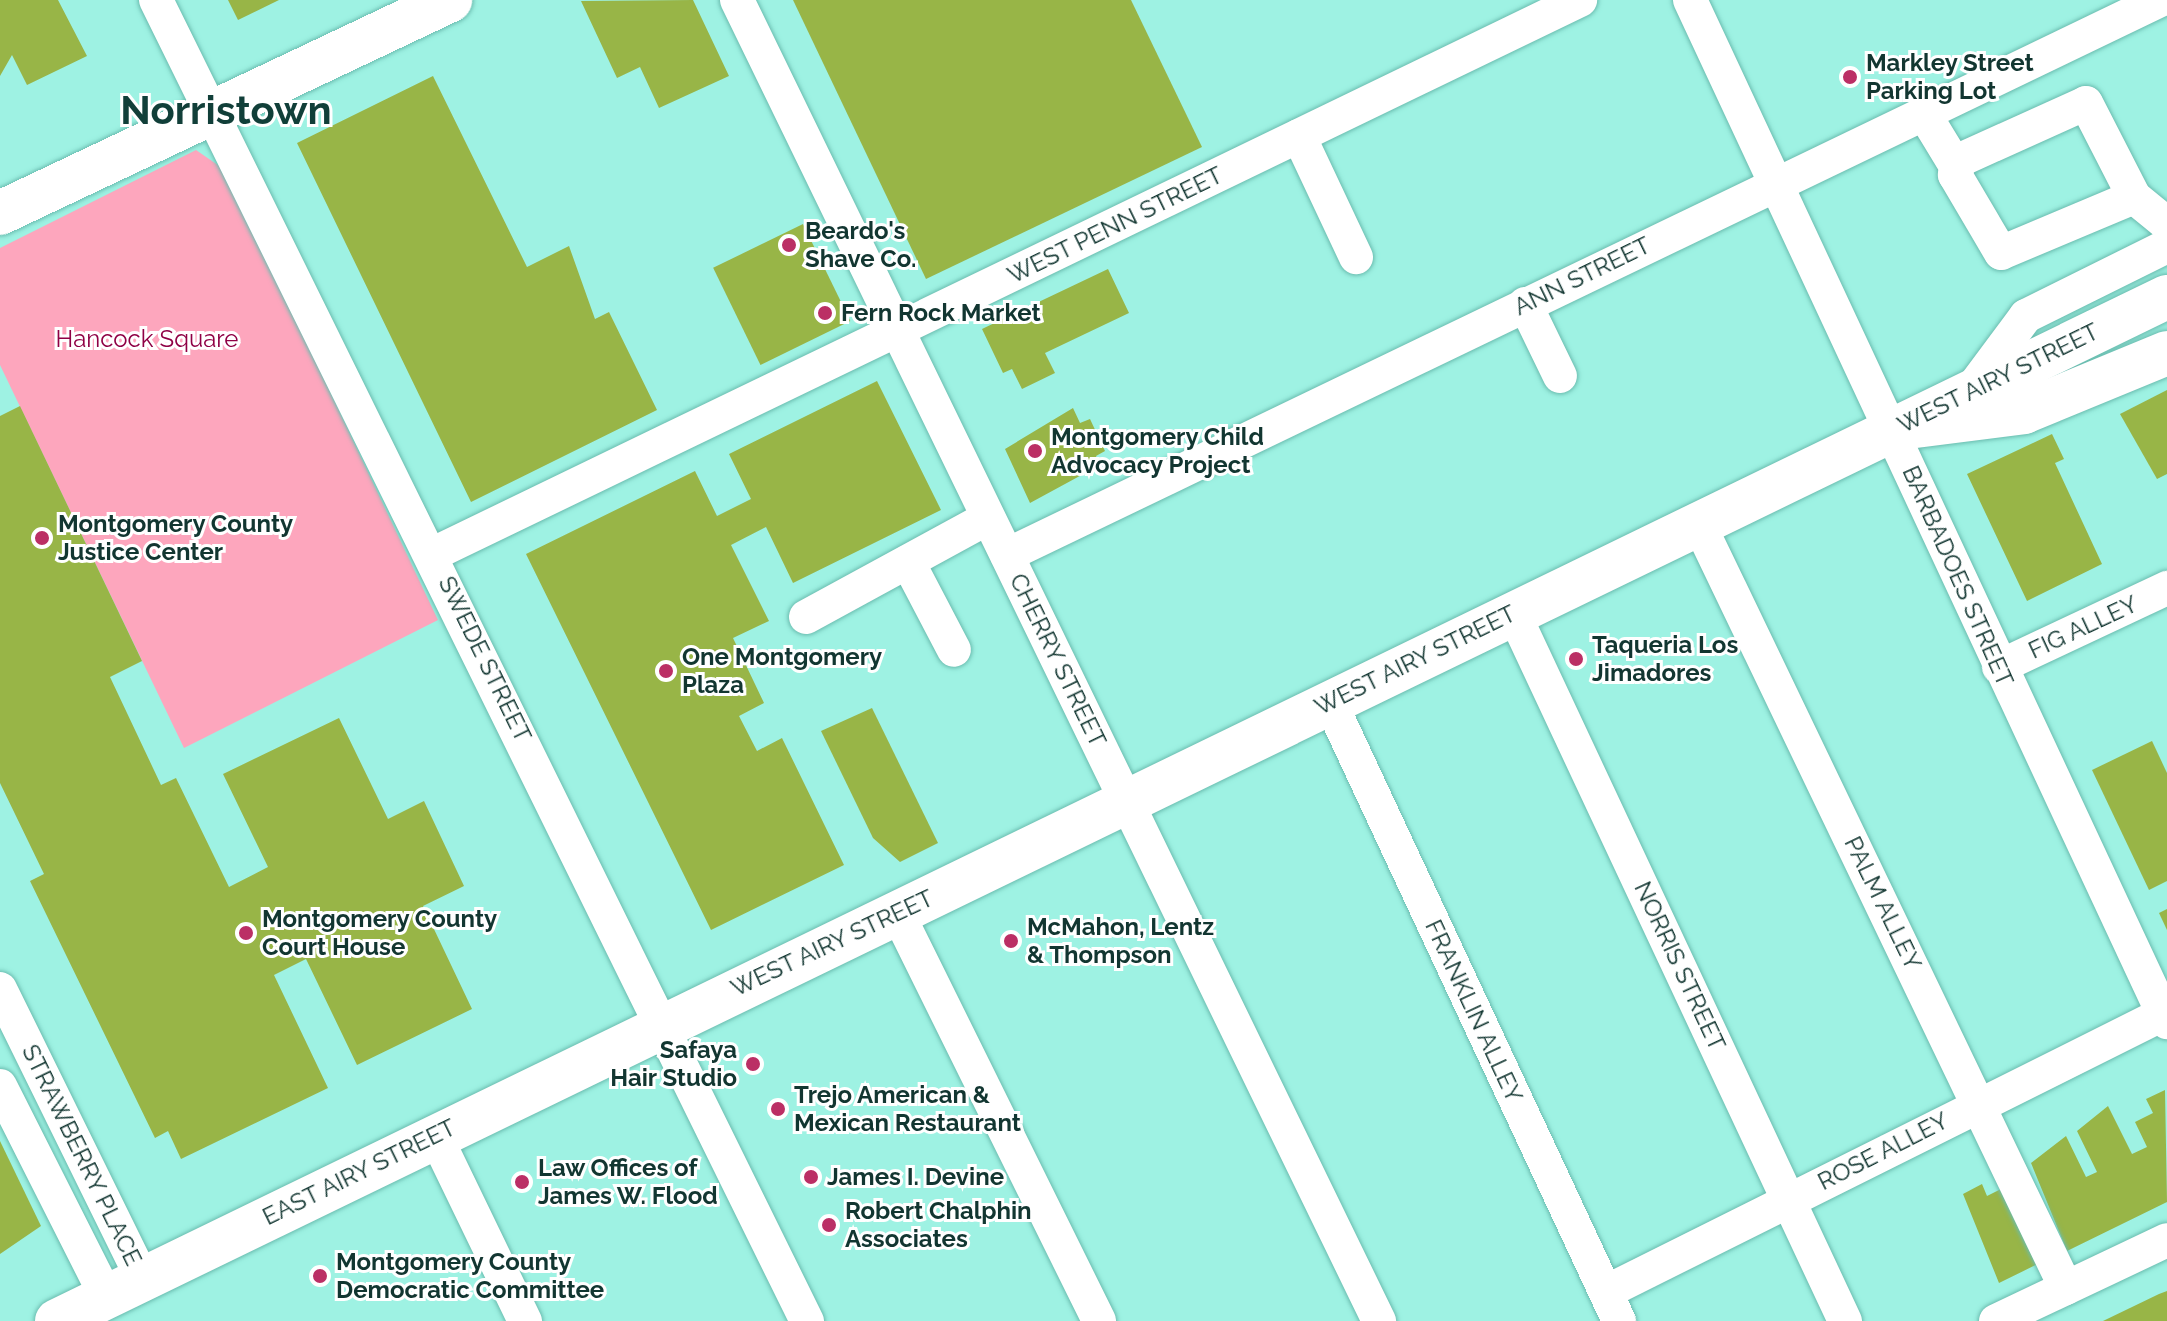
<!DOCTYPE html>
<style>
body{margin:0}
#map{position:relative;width:2167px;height:1321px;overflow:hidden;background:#9ef2e3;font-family:Raleway,sans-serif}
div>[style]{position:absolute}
.green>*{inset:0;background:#fda6bd}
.building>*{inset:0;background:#98b547;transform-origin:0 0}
.roads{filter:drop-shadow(0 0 2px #6abcaf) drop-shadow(0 0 2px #6abcaf)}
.minor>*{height:34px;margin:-17px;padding:0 17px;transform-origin:17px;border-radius:17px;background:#fff}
.major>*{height:44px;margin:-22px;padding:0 22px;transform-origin:22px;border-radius:22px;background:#fff}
.highway>*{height:44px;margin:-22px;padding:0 22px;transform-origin:22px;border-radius:22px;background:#fff}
.dots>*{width:22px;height:22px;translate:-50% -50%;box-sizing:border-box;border:4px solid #fff;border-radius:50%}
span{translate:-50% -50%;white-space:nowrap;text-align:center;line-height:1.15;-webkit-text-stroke:6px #fff;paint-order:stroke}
.poi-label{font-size:24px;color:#123631;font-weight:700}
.left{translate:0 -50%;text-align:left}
.right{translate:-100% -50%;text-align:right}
.street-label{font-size:24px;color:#123631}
.park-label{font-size:24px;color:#8f0045}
.town-label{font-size:40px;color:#113f39;font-weight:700}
</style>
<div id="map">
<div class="green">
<div style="clip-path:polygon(196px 150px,225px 170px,438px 620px,184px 748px,0 365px,0 248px)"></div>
</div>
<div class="building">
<div style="clip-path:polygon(0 0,58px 0,87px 56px,27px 85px,12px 55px,0 76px)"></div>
<div style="clip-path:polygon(228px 0,279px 0,238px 20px)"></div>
<div style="clip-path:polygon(693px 0,729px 76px,659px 108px,640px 67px,617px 78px,581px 1px)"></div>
<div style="clip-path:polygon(793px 0,1131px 0,1202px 147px,926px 279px)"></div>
<div style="clip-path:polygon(433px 76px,527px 267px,569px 246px,595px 319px,609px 312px,657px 410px,471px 502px,297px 143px)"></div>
<div style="left:803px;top:224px;width:108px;height:100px;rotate:64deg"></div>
<div style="clip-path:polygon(1108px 269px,1129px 313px,1045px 353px,1055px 373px,1022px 389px,1012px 369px,1003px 373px,982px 329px)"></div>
<div style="clip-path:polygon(877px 381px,941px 510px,793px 583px,766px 527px,731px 545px,769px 621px,733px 638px,764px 703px,739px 716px,757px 751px,782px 738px,844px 865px,711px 930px,526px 554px,695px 471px,717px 516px,751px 499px,729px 454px)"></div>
<div style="clip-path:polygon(2167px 390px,2167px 474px,2157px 479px,2120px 414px)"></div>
<div style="clip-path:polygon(20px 406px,142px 661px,110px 677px,161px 785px,176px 778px,229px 887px,268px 867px,223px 774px,339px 718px,388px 819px,424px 801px,464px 886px,423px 906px,472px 1009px,357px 1065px,306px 959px,274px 975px,328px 1088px,181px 1159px,168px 1131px,155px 1138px,30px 881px,44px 874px,0 783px,0 416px)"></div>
<div style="clip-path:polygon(1073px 408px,1080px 423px,1090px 419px,1105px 451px,1096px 456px,1100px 465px,1030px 503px,1005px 449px)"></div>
<div style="clip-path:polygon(2052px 434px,2064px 459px,2055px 463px,2102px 564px,2027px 601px,1967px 474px)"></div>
<div style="clip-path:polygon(872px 708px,938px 843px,900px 862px,873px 838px,821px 731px)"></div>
<div style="clip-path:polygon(2152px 741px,2167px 773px,2167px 881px,2149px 890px,2092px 770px)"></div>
<div style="clip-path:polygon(2167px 909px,2167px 930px,2159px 913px)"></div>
<div style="clip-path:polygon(2165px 1090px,2167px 1202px,2067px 1251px,2031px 1163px,2066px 1136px,2086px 1177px,2097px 1172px,2077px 1131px,2108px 1106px,2132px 1154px,2147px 1147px,2135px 1122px,2153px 1113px,2146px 1099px)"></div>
<div style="clip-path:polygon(0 1141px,41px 1226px,0 1254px)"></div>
<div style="clip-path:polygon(1982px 1184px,1987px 1196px,2007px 1186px,2050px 1258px,1999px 1283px,1963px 1194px)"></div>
<div style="clip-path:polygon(2167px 1291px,2167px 1321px,2103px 1321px,2159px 1294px)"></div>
</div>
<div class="roads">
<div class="minor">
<div style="left:156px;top:0;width:1473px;rotate:63.77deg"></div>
<div style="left:737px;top:0;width:1469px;rotate:64.08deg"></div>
<div style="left:1690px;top:0;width:1128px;rotate:64.98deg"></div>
<div style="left:1923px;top:112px;width:63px;rotate:58.6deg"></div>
<div style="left:1299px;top:136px;width:134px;rotate:64.8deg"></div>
<div style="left:2134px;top:197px;width:144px;rotate:157.2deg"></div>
<div style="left:2001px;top:253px;width:91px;rotate:-120.5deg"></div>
<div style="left:1955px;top:175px;width:16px;rotate:-72deg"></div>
<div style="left:1960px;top:160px;width:138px;rotate:-24.3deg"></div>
<div style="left:2086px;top:103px;width:106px;rotate:62.9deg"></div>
<div style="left:2134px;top:197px;width:43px;rotate:39.3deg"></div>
<div style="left:1525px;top:304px;width:80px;rotate:64.1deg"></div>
<div style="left:1971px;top:390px;width:92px;rotate:-53.4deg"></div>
<div style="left:2026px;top:316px;width:157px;rotate:-26.4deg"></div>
<div style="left:1697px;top:520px;width:852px;rotate:64.34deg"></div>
<div style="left:433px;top:554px;width:1274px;rotate:-25.78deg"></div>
<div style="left:1007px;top:555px;width:1280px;rotate:-25.7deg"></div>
<div style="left:908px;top:562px;width:99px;rotate:62.4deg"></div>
<div style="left:1513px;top:612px;width:783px;rotate:64.91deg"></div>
<div style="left:806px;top:617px;width:205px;rotate:-28.6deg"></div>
<div style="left:1999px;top:667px;width:186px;rotate:-25.2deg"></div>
<div style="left:1330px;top:702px;width:683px;rotate:64.97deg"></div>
<div style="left:897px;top:912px;width:456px;rotate:63.7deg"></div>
<div style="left:0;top:989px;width:322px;rotate:63.8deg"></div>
<div style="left:0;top:1086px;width:235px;rotate:63.2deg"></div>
<div style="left:435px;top:1135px;width:207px;rotate:64.2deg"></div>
<div style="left:1606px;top:1292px;width:623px;rotate:-26.52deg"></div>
<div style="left:1996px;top:1321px;width:189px;rotate:-25.3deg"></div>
</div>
<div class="major">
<div style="left:0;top:213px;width:498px;rotate:-25.3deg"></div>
<div style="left:57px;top:1321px;width:2345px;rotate:-25.89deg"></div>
</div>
<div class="highway">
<div style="left:1892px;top:429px;width:133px;rotate:-7.3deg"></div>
<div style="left:2024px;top:412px;width:155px;rotate:-22.4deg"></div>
</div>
</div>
<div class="dots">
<div style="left:1850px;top:77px;background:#bb2f65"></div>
<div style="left:789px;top:245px;background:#bb2f65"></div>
<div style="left:825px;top:313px;background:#bb2f65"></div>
<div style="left:1035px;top:451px;background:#bb2f65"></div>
<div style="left:42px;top:538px;background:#bb2f65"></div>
<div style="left:1576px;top:659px;background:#bb2f65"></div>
<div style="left:666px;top:671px;background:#bb2f65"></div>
<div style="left:246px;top:933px;background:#bb2f65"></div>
<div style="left:1011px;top:941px;background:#bb2f65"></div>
<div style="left:753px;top:1064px;background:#bb2f65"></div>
<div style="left:778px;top:1109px;background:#bb2f65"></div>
<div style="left:811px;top:1177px;background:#bb2f65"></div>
<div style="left:522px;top:1182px;background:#bb2f65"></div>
<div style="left:829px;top:1225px;background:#bb2f65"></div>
<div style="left:320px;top:1276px;background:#bb2f65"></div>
</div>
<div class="poi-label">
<span class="left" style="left:1866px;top:77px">Markley Street<br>Parking Lot</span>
<span class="left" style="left:805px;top:245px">Beardo's<br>Shave Co.</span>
<span class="left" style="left:841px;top:313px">Fern Rock Market</span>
<span class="left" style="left:1051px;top:451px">Montgomery Child<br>Advocacy Project</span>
<span class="left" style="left:58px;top:538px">Montgomery County<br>Justice Center</span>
<span class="left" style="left:1592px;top:659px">Taqueria Los<br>Jimadores</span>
<span class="left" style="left:682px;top:671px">One Montgomery<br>Plaza</span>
<span class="left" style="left:262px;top:933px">Montgomery County<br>Court House</span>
<span class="left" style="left:1027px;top:941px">McMahon, Lentz<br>&amp; Thompson</span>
<span class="right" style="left:737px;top:1064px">Safaya<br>Hair Studio</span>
<span class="left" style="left:794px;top:1109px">Trejo American &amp;<br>Mexican Restaurant</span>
<span class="left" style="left:538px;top:1182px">Law Offices of<br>James W. Flood</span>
<span class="left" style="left:827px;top:1177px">James I. Devine</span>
<span class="left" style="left:845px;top:1225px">Robert Chalphin<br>Associates</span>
<span class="left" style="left:336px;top:1276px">Montgomery County<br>Democratic Committee</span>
</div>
<div class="street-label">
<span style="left:1115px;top:225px;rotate:-26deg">WEST PENN STREET</span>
<span style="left:1582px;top:276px;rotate:-26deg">ANN STREET</span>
<span style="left:1998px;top:378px;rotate:-26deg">WEST AIRY STREET</span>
<span style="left:1958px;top:576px;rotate:66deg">BARBADOES STREET</span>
<span style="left:2083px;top:627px;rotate:-25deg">FIG ALLEY</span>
<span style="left:485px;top:659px;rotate:64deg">SWEDE STREET</span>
<span style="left:1058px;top:660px;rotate:64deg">CHERRY STREET</span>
<span style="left:1415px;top:660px;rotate:-26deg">WEST AIRY STREET</span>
<span style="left:1883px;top:903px;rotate:64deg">PALM ALLEY</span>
<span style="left:832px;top:943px;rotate:-25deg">WEST AIRY STREET</span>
<span style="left:1680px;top:966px;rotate:65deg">NORRIS STREET</span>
<span style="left:1474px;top:1011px;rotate:65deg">FRANKLIN ALLEY</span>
<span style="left:1883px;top:1151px;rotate:-27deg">ROSE ALLEY</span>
<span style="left:82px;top:1155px;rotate:64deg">STRAWBERRY PLACE</span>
<span style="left:359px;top:1172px;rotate:-26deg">EAST AIRY STREET</span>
</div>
<div class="park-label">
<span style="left:147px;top:339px">Hancock Square</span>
</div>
<div class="town-label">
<span style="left:226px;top:110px">Norristown</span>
</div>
</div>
